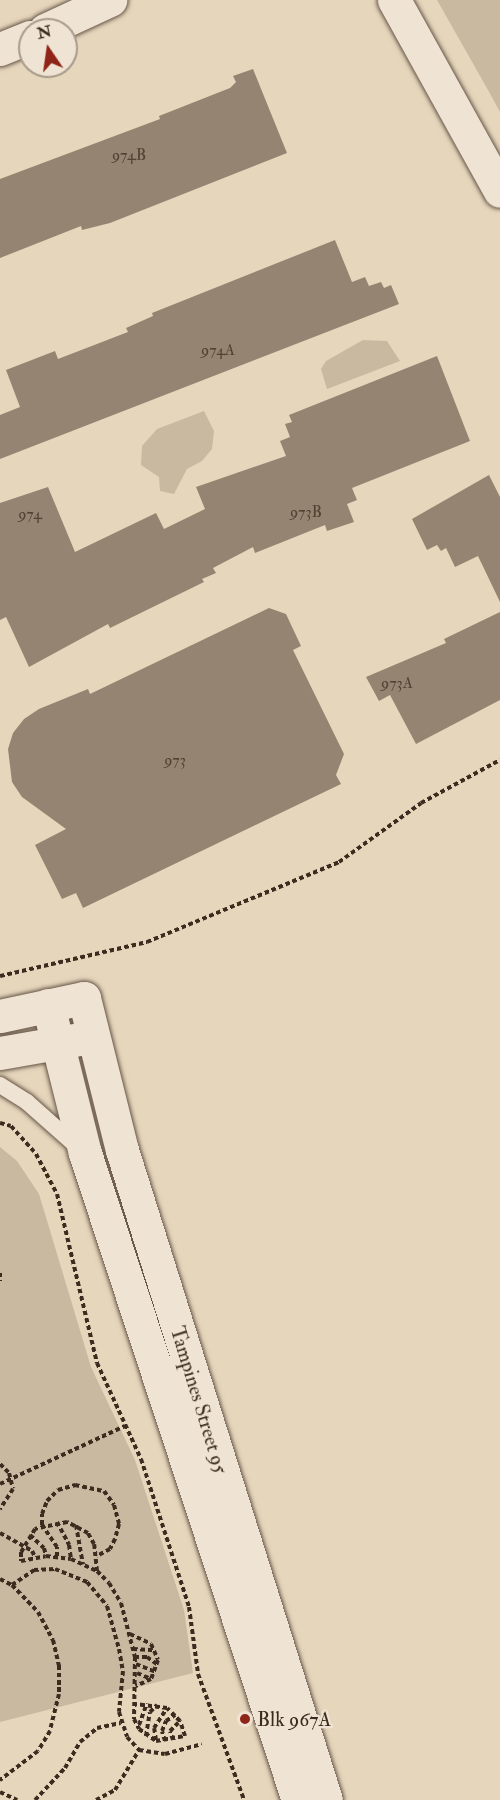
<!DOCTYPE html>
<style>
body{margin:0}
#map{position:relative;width:500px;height:1800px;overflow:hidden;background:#e6d6bc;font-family:"IM FELL Double Pica",serif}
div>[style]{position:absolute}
.green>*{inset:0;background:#c9b9a1}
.building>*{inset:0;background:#948471}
.path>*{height:4px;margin-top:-2px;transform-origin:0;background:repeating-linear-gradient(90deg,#3c2c20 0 4.5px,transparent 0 7.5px)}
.roads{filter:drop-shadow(0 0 2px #665647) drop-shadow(0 0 2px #665647)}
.service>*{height:16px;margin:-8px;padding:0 8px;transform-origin:8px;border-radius:8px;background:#efe4d3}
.minor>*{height:33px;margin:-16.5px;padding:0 16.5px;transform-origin:16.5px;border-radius:16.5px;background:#efe4d3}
.secondary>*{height:33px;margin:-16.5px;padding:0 16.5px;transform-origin:16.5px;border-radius:16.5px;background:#efe4d3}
.dots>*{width:16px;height:16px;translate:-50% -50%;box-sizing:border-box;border:3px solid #efe4d3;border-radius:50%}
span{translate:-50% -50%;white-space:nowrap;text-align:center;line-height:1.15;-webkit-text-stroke:4.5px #efe4d3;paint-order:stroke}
.number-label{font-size:16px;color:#524234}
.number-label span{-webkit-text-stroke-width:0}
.street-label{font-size:20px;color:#3c2c20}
.poi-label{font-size:20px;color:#3c2c20}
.left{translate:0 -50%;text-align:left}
.north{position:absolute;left:18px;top:18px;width:60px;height:60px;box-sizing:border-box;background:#efe4d3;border:2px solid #a79a8b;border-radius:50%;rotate:347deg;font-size:16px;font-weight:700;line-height:24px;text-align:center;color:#3c2c20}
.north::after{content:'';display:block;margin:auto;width:21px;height:27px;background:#8f2418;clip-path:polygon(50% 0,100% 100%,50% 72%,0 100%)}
</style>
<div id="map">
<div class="green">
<div style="clip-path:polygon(437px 0,500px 0,500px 112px,488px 90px)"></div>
<div style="clip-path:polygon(363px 340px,387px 341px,400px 361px,327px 389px,321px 369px,326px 361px)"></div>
<div style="clip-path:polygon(204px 411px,214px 431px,212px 449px,202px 461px,187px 469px,174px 494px,160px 491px,159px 477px,141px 465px,142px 446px,157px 429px)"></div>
<div style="clip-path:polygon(0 1147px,17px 1161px,39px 1194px,91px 1367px,135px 1460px,184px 1610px,193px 1673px,0 1722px)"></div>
</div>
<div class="building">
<div style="clip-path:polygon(253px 69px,287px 153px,110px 223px,82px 230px,81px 226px,0 258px,0 179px,160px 119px,159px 116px,230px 88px,236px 82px,233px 76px)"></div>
<div style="clip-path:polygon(335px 240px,352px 282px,365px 277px,369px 286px,381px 282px,384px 288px,391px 285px,399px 304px,0 459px,0 415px,20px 407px,6px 370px,55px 351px,58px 359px,128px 332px,126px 328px,153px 316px,152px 313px)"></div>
<div style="clip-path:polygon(437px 356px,470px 441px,352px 488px,357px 500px,347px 504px,354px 522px,327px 531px,325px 525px,255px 553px,253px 547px,213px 568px,216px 573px,202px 579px,204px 582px,110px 628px,108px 624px,29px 667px,6px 617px,0 620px,0 503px,48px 487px,75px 552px,156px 513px,164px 529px,205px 509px,196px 487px,286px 456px,280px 441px,290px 437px,285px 424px,292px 422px,289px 415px)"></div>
<div style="clip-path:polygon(489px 475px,500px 497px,500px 602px,478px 556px,455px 567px,446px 548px,441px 551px,437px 545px,427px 550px,412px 519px)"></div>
<div style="clip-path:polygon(269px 608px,286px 614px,301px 646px,293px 650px,344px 754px,336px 775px,341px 784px,83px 908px,76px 893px,62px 899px,35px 845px,66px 829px,22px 797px,12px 782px,8px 749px,13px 733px,24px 719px,39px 709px,88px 689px,90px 694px)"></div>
<div style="clip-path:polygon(500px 612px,500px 700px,416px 744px,390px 695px,379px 701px,366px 677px,446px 643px,444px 639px)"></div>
</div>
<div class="path">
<div style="left:0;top:976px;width:151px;rotate:-13deg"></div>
<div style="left:147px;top:942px;width:208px;rotate:-22.6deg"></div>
<div style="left:339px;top:862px;width:101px;rotate:-35.7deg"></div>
<div style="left:421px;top:803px;width:90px;rotate:-28.6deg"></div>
<div style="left:0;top:1123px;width:11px;rotate:15deg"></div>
<div style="left:11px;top:1126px;width:38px;rotate:48deg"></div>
<div style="left:36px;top:1154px;width:45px;rotate:62.3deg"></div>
<div style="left:57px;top:1194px;width:174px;rotate:76.7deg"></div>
<div style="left:97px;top:1363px;width:106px;rotate:65.4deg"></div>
<div style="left:141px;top:1459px;width:156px;rotate:72deg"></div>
<div style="left:189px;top:1607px;width:68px;rotate:82.3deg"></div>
<div style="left:198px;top:1674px;width:134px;rotate:69.9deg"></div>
<div style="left:0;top:1273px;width:8px;rotate:90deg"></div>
<div style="left:0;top:1464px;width:13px;rotate:45deg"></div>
<div style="left:9px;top:1473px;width:16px;rotate:76deg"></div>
<div style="left:13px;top:1489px;width:24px;rotate:123deg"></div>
<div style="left:0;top:1484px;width:138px;rotate:-24.9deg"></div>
<div style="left:57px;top:1522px;width:26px;rotate:62deg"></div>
<div style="left:69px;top:1545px;width:14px;rotate:82deg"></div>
<div style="left:76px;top:1525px;width:40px;rotate:80deg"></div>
<div style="left:0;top:1533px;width:37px;rotate:29deg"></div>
<div style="left:32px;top:1551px;width:7px;rotate:63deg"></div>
<div style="left:30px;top:1535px;width:19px;rotate:43deg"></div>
<div style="left:44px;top:1548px;width:8px;rotate:76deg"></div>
<div style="left:57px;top:1556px;width:9px;rotate:-90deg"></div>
<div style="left:57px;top:1547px;width:27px;rotate:-124deg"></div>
<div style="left:42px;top:1525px;width:11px;rotate:-90deg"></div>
<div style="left:42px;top:1514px;width:14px;rotate:-69deg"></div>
<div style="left:47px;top:1501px;width:16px;rotate:-45deg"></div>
<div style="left:58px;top:1490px;width:18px;rotate:-16deg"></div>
<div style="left:75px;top:1485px;width:30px;rotate:12deg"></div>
<div style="left:104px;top:1491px;width:17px;rotate:54deg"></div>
<div style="left:114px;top:1505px;width:20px;rotate:75deg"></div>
<div style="left:119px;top:1524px;width:16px;rotate:105deg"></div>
<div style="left:115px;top:1539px;width:11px;rotate:117deg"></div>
<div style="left:110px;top:1549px;width:15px;rotate:152deg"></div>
<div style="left:97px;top:1571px;width:27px;rotate:-96deg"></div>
<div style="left:94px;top:1544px;width:13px;rotate:-119deg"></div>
<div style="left:88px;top:1533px;width:24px;rotate:-152deg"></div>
<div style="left:67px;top:1522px;width:33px;rotate:168deg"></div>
<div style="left:35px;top:1529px;width:27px;rotate:121deg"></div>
<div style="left:21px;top:1552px;width:9px;rotate:90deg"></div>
<div style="left:21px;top:1561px;width:25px;rotate:-11deg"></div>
<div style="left:46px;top:1556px;width:25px;rotate:7deg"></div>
<div style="left:71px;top:1559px;width:29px;rotate:25deg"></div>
<div style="left:97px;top:1571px;width:17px;rotate:45deg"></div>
<div style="left:109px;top:1583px;width:23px;rotate:59deg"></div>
<div style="left:121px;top:1603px;width:56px;rotate:75.5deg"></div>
<div style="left:135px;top:1657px;width:62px;rotate:90.9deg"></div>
<div style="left:134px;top:1719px;width:11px;rotate:63deg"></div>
<div style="left:139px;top:1729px;width:21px;rotate:35deg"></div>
<div style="left:156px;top:1741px;width:29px;rotate:-10deg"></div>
<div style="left:185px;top:1736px;width:16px;rotate:-108deg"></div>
<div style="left:180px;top:1721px;width:18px;rotate:-135deg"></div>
<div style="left:167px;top:1708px;width:32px;rotate:-173deg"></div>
<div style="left:0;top:1579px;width:13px;rotate:27deg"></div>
<div style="left:12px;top:1585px;width:37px;rotate:46deg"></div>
<div style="left:38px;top:1612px;width:32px;rotate:62deg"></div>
<div style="left:53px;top:1640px;width:26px;rotate:77deg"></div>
<div style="left:59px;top:1665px;width:29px;rotate:90deg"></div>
<div style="left:59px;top:1694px;width:38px;rotate:104deg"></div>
<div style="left:50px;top:1731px;width:23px;rotate:121deg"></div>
<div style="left:38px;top:1751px;width:48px;rotate:142.7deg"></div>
<div style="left:12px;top:1585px;width:27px;rotate:-34deg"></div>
<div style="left:34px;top:1570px;width:21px;rotate:-3deg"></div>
<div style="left:55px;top:1569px;width:35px;rotate:22deg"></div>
<div style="left:87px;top:1582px;width:31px;rotate:50deg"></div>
<div style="left:107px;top:1606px;width:45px;rotate:74.4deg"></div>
<div style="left:119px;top:1649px;width:22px;rotate:80deg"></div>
<div style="left:123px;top:1671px;width:41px;rotate:95.6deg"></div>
<div style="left:119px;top:1712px;width:26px;rotate:72deg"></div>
<div style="left:127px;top:1737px;width:18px;rotate:47deg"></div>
<div style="left:139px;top:1750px;width:26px;rotate:9deg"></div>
<div style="left:165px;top:1754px;width:38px;rotate:-15deg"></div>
<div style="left:130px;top:1634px;width:23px;rotate:25deg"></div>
<div style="left:151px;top:1644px;width:17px;rotate:66deg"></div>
<div style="left:158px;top:1660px;width:20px;rotate:110deg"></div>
<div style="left:151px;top:1679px;width:17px;rotate:155deg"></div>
<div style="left:133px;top:1649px;width:22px;rotate:3deg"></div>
<div style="left:135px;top:1657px;width:12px"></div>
<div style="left:147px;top:1657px;width:14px;rotate:36deg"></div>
<div style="left:136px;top:1664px;width:22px;rotate:22deg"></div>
<div style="left:137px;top:1673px;width:15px;rotate:23deg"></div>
<div style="left:139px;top:1725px;width:23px;rotate:-70deg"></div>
<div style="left:146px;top:1736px;width:24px;rotate:-81deg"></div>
<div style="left:150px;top:1712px;width:10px;rotate:-45deg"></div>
<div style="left:156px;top:1740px;width:12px;rotate:-99deg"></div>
<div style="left:154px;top:1728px;width:24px;rotate:-57deg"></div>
<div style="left:173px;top:1740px;width:9px;rotate:-108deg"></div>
<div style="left:170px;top:1731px;width:14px;rotate:-45deg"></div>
<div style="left:165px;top:1741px;width:10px;rotate:-107deg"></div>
<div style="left:162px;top:1731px;width:11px;rotate:-68deg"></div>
<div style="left:166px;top:1721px;width:11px;rotate:-34deg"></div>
<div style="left:0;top:1792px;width:19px;rotate:25deg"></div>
<div style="left:35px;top:1800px;width:44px;rotate:-46.8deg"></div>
<div style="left:65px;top:1768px;width:30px;rotate:-60deg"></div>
<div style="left:80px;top:1742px;width:22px;rotate:-39deg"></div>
<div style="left:97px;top:1728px;width:24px;rotate:-12deg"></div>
<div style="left:96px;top:1800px;width:21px;rotate:-28deg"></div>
<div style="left:115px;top:1790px;width:47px;rotate:-59deg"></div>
</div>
<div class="roads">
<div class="service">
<div style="left:0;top:1085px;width:32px;rotate:32deg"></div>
<div style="left:27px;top:1102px;width:71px;rotate:41.6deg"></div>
</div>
<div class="minor">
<div style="left:394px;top:0;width:218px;rotate:61deg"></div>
<div style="left:48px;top:1005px;width:153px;rotate:76deg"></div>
<div style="left:85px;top:1153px;width:681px;rotate:71.78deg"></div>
<div style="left:0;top:1016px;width:86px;rotate:-12.1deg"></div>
<div style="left:84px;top:998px;width:157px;rotate:76deg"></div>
<div style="left:122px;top:1150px;width:681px;rotate:72.58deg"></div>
<div style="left:0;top:1053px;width:81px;rotate:-9.9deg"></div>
</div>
<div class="secondary">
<div style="left:45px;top:30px;width:72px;rotate:-24.8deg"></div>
<div style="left:0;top:49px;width:32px;rotate:-22deg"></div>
</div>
</div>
<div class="dots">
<div style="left:245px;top:1719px;background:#8f2418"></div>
</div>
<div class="number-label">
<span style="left:129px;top:155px">974B</span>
<span style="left:218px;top:350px">974A</span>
<span style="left:306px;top:512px">973B</span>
<span style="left:30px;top:514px">974</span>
<span style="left:397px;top:683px">973A</span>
<span style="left:175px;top:760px">973</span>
</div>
<div class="street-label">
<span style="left:199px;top:1400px;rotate:73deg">Tampines Street 95</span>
</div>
<div class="poi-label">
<span class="left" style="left:257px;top:1719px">Blk 967A</span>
</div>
<div class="north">N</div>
</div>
